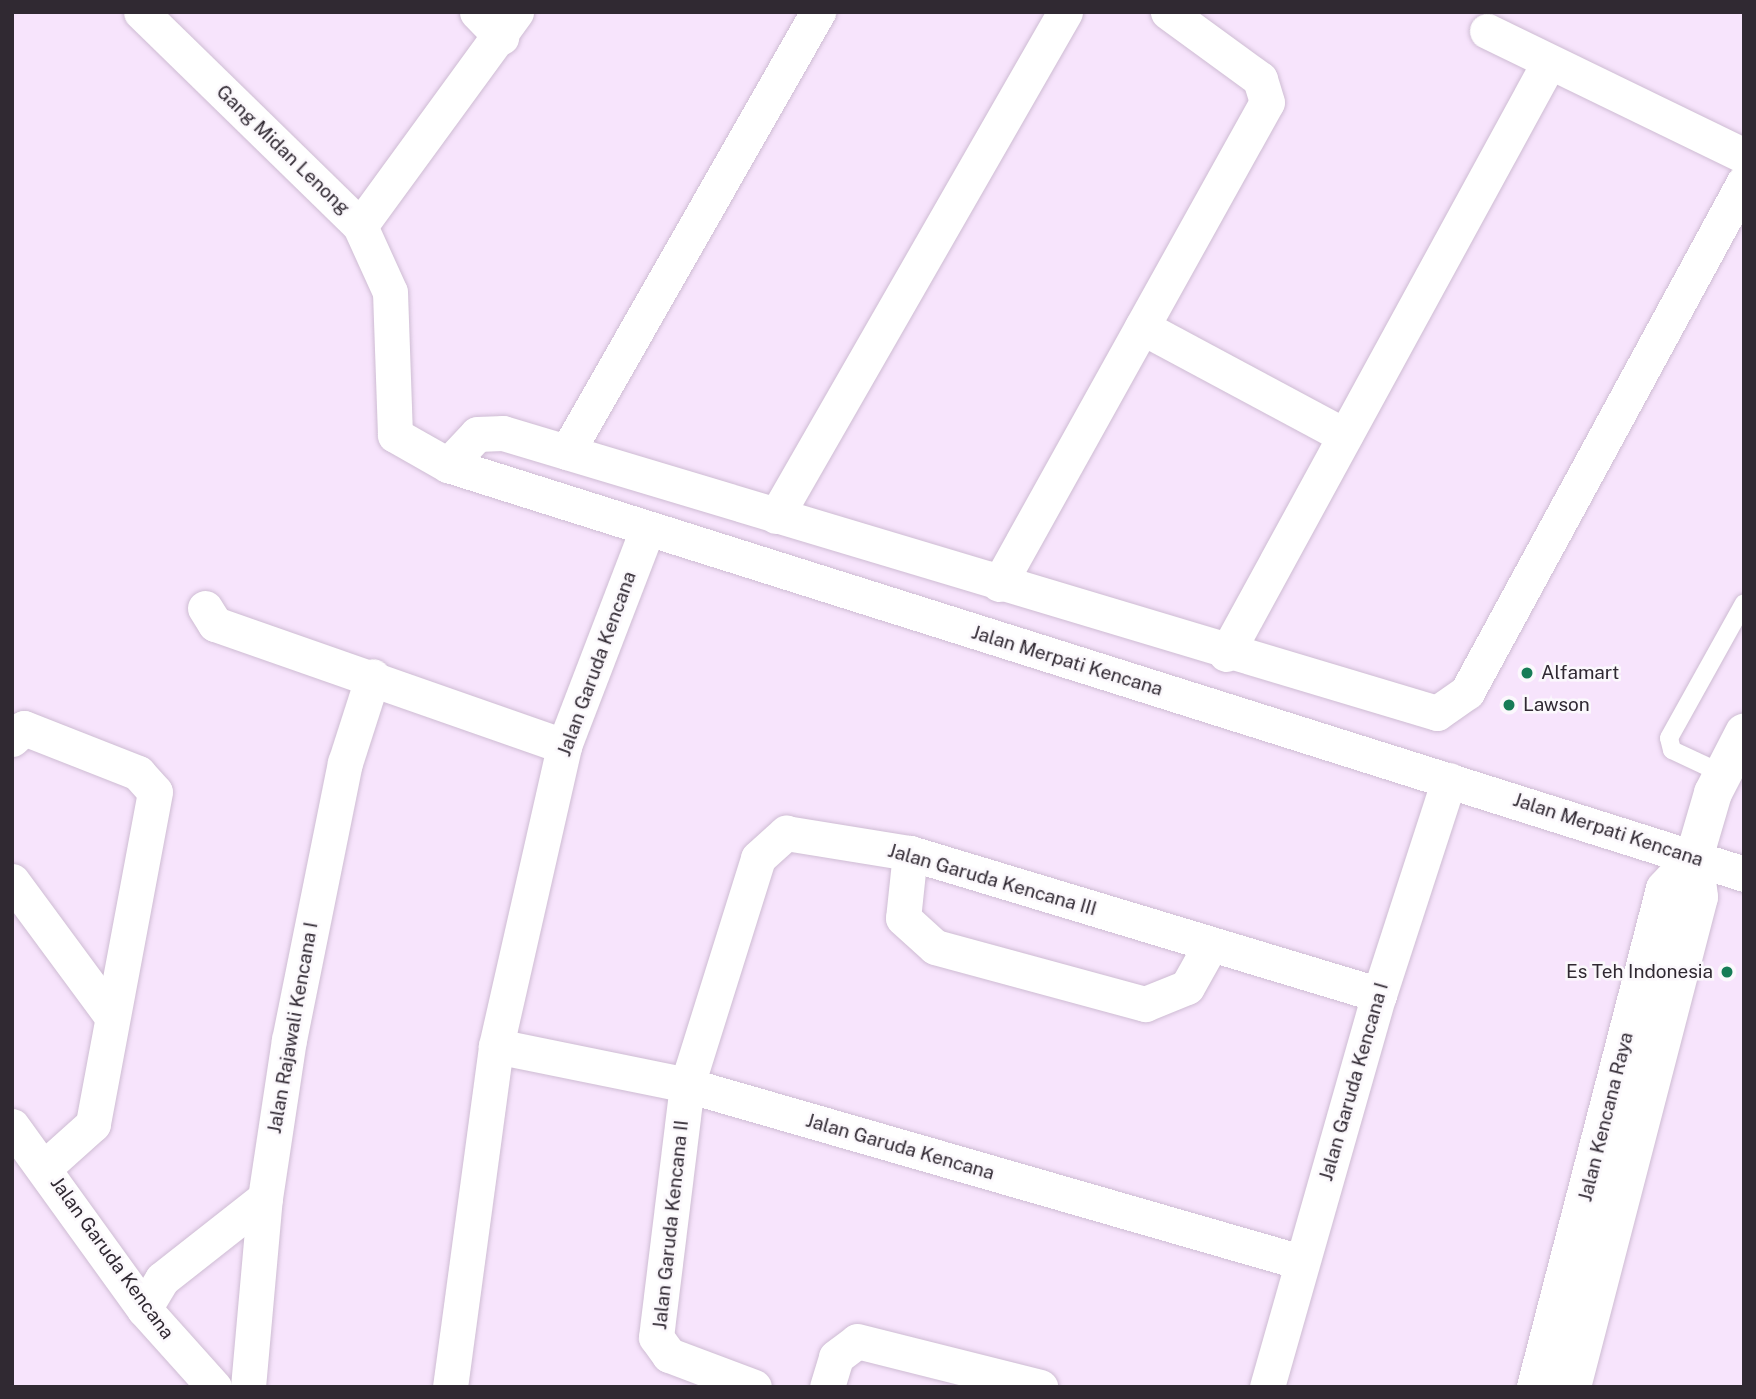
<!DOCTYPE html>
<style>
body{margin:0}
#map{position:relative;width:1756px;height:1399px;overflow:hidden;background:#f7e4fc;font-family:"Public Sans",sans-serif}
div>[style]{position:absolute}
.roads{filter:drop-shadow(0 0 2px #cebcd3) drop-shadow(0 0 2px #cebcd3)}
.service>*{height:18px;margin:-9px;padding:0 9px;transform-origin:9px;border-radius:9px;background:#fff}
.minor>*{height:35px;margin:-17.5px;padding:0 17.5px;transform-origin:17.5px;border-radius:17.5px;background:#fff}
.tertiary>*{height:38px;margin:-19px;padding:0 19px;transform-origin:19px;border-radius:19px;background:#fff}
.dots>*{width:19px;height:19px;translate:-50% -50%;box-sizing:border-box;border:4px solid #fbf8fc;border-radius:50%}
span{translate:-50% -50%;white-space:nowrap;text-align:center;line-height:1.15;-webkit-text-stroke:5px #fbf8fc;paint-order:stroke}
.street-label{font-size:19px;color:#302932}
.poi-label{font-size:19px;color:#302932}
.left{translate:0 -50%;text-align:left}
.right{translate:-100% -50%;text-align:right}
.frame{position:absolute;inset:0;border:14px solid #302932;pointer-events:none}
</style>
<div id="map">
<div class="roads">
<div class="service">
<div style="left:1721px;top:773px;width:54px;rotate:-154.9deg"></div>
<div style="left:1672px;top:750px;width:12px;rotate:-104deg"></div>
<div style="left:1669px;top:738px;width:154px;rotate:-60.9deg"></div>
</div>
<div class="minor">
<div style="left:141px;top:12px;width:306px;rotate:44.3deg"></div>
<div style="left:360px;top:226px;width:72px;rotate:65.6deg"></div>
<div style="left:390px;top:292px;width:143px;rotate:88deg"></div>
<div style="left:395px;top:435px;width:61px;rotate:29.5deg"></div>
<div style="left:448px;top:465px;width:1359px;rotate:17.51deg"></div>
<div style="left:477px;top:12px;width:35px;rotate:46deg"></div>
<div style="left:1487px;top:31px;width:286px;rotate:25.9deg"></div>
<div style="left:360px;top:226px;width:265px;rotate:-53.9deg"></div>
<div style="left:1142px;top:327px;width:230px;rotate:28.2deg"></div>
<div style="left:567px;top:452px;width:507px;rotate:-60.3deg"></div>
<div style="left:448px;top:465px;width:42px;rotate:-46.9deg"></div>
<div style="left:477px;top:434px;width:26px;rotate:-2deg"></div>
<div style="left:503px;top:433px;width:975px;rotate:16.69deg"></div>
<div style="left:1437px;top:713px;width:37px;rotate:-35deg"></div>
<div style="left:1467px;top:692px;width:580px;rotate:-61.49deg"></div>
<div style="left:776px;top:516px;width:581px;rotate:-60.17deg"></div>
<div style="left:999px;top:584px;width:551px;rotate:-60.93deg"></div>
<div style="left:1267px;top:102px;width:24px;rotate:-107deg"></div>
<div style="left:1260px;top:79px;width:114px;rotate:-143.9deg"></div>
<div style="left:205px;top:608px;width:19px;rotate:58deg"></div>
<div style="left:215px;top:624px;width:370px;rotate:19.3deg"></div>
<div style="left:1226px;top:654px;width:674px;rotate:-61.38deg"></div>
<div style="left:12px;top:739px;width:16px;rotate:-43deg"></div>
<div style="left:24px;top:728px;width:123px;rotate:21.5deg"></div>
<div style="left:138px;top:773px;width:25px;rotate:48deg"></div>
<div style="left:155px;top:792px;width:338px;rotate:100.6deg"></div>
<div style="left:93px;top:1124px;width:64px;rotate:138.1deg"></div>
<div style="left:910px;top:853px;width:65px;rotate:96.1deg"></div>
<div style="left:903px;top:918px;width:43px;rotate:42.2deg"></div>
<div style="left:935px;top:947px;width:218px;rotate:15.2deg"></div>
<div style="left:1145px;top:1004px;width:45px;rotate:-22deg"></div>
<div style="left:1187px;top:987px;width:49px;rotate:-60.8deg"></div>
<div style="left:12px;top:881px;width:165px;rotate:53.6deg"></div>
<div style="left:496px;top:1046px;width:195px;rotate:11.5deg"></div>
<div style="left:687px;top:1085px;width:639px;rotate:16.08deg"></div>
<div style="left:12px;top:1126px;width:226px;rotate:54.2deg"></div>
<div style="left:144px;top:1309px;width:105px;rotate:48.1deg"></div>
<div style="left:144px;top:1309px;width:35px;rotate:-59deg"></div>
<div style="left:162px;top:1279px;width:131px;rotate:-38.2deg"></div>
<div style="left:248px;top:1387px;width:190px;rotate:-84.9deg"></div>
<div style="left:265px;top:1198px;width:160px;rotate:-81.4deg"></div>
<div style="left:289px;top:1040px;width:283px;rotate:-78.6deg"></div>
<div style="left:345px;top:763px;width:91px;rotate:-72.2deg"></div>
<div style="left:450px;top:1387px;width:344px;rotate:-82.3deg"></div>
<div style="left:496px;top:1046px;width:308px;rotate:-77.2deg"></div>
<div style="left:564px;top:746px;width:231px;rotate:-69deg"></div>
<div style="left:754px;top:1387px;width:91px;rotate:-159.4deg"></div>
<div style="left:669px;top:1355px;width:22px;rotate:-126deg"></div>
<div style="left:656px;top:1337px;width:254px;rotate:-83deg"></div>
<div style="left:687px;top:1085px;width:238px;rotate:-72.6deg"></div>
<div style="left:758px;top:858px;width:38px;rotate:-42deg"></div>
<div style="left:786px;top:833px;width:126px;rotate:9.2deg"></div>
<div style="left:910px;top:853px;width:490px;rotate:16.8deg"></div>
<div style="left:827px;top:1387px;width:31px;rotate:-73deg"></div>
<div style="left:836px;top:1357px;width:26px;rotate:-37deg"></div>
<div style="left:857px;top:1341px;width:189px;rotate:14.1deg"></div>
<div style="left:1267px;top:1387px;width:408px;rotate:-74.1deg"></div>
<div style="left:1379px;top:995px;width:226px;rotate:-72deg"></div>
</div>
<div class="tertiary">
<div style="left:1536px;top:1387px;width:514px;rotate:-75.48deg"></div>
<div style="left:1665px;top:889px;width:42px;rotate:-46.9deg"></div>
<div style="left:1572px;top:1387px;width:506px;rotate:-75.47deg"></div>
<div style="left:1699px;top:897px;width:39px;rotate:-97deg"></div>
<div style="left:1694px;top:858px;width:68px;rotate:-73.7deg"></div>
<div style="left:1713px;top:793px;width:68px;rotate:-62.7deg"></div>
</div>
</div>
<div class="dots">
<div style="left:1527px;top:673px;background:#167c56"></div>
<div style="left:1509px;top:705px;background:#167c56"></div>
<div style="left:1727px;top:972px;background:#167c56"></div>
</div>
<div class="street-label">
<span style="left:283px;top:150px;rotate:44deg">Gang Midan Lenong</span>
<span style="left:1067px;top:661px;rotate:17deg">Jalan Merpati Kencana</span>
<span style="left:597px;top:664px;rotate:-70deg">Jalan Garuda Kencana</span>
<span style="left:1608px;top:830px;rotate:18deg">Jalan Merpati Kencana</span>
<span style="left:992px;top:880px;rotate:16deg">Jalan Garuda Kencana III</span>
<span style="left:293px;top:1028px;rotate:-80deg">Jalan Rajawali Kencana I</span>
<span style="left:1354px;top:1082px;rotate:-74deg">Jalan Garuda Kencana I</span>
<span style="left:1606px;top:1117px;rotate:-76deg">Jalan Kencana Raya</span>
<span style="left:900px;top:1147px;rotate:16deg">Jalan Garuda Kencana</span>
<span style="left:671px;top:1225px;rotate:-84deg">Jalan Garuda Kencana II</span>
<span style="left:112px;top:1258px;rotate:54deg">Jalan Garuda Kencana</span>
</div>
<div class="poi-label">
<span class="left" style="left:1541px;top:673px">Alfamart</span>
<span class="left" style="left:1523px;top:705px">Lawson</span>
<span class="right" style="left:1713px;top:972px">Es Teh Indonesia</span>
</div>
<div class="frame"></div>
</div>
